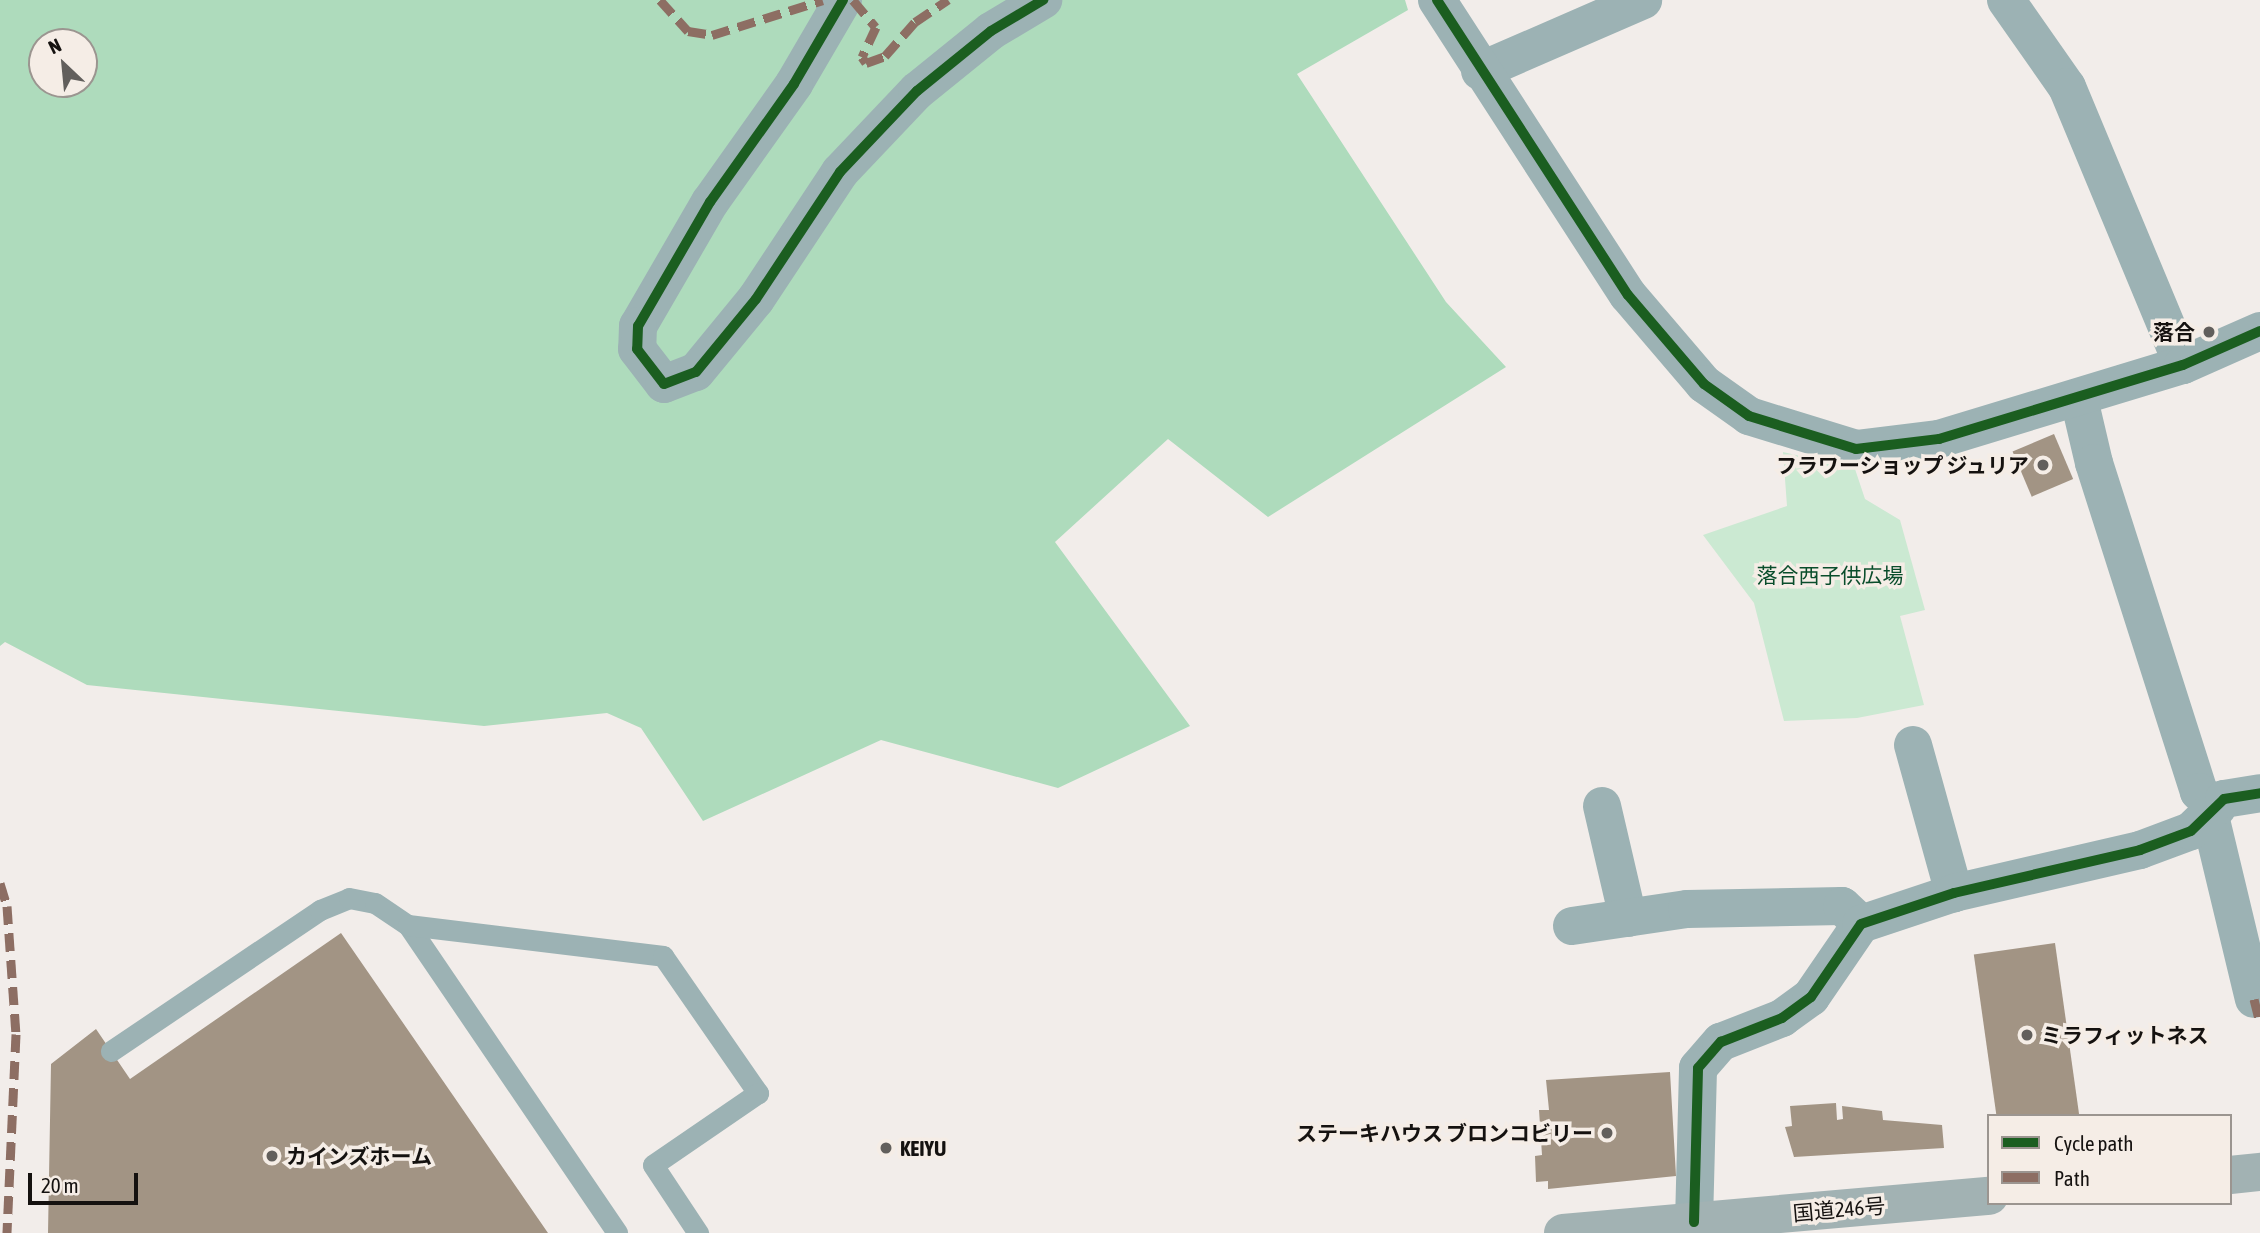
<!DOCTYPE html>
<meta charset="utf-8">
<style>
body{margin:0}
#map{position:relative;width:2260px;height:1233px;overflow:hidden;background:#f2edea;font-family:"Asap Condensed","Noto Sans JP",sans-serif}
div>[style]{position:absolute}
.green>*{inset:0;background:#cbe9d2}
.forest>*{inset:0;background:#aedbbc}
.building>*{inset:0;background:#a29484;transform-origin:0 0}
.service>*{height:21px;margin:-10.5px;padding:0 10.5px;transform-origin:10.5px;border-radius:10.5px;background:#9cb2b4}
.minor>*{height:38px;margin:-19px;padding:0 19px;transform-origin:19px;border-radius:19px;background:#9cb2b4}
.tertiary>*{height:38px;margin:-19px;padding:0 19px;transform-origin:19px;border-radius:19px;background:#9cb2b4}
.trunk>*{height:38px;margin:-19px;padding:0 19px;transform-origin:19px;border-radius:19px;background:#a2b2b3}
.quiet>*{height:9px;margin-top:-4.5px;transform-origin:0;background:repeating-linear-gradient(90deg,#8d6e63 0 18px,transparent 0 27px)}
.cycleway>*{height:10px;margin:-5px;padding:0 5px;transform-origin:5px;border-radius:5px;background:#1b5e20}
.dots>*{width:19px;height:19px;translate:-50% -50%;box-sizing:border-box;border:4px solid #f5ede6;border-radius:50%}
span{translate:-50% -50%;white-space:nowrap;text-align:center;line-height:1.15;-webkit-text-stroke:7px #f5ede6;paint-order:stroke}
.poi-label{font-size:21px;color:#151210;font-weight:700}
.right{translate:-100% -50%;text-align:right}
.left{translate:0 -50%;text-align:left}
.park-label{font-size:21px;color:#094d2b}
.street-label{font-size:21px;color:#151210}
.legend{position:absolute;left:1987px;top:1114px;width:245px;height:91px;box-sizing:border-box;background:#f5ede6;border:2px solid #9b9590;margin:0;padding:9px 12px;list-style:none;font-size:21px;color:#151210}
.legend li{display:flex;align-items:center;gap:14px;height:35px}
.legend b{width:35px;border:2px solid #9b9590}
.north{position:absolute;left:28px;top:28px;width:70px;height:70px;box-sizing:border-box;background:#f5ede6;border:2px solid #9b9590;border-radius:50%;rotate:334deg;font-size:19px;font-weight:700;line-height:28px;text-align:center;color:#151210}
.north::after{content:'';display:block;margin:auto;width:24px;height:32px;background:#625f5c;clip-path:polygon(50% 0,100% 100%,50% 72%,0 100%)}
.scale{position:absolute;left:28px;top:1173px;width:110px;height:32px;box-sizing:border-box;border:4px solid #151210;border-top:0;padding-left:9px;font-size:21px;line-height:24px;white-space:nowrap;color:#151210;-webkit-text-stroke:5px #f5ede6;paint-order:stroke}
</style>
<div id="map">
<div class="green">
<div style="clip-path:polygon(1783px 452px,1855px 469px,1865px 499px,1900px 520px,1925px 610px,1900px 616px,1924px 705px,1857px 718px,1784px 721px,1754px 603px,1703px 535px,1787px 506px)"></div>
</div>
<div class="forest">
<div style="clip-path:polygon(evenodd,0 0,1405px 0,1408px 10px,1297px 74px,1446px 302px,1506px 367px,1268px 517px,1168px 439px,1055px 542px,1190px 726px,1058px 788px,881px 740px,703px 821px,641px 728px,607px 713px,484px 726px,87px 685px,5px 642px,0 646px,0 0,42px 42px,84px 42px,84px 84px,42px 84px,42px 42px)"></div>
</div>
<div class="building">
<div style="left:2054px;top:434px;width:49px;height:45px;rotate:67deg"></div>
<div style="clip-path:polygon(341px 933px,548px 1233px,48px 1233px,51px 1064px,96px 1029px,130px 1079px)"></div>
<div style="left:2055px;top:943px;width:175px;height:82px;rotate:82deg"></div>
<div style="clip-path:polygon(1670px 1072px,1676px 1176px,1548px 1189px,1548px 1181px,1536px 1182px,1535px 1156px,1542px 1155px,1539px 1110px,1549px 1110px,1546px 1080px)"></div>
<div style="clip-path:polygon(1836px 1103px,1837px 1120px,1843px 1119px,1842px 1106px,1882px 1111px,1883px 1120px,1942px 1125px,1944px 1148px,1794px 1157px,1785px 1127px,1792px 1126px,1790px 1106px)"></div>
</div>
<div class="service">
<div style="left:408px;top:925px;width:372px;rotate:55.8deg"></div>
<div style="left:111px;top:1051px;width:252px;rotate:-34deg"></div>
<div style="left:320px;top:910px;width:31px;rotate:-22deg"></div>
<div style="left:349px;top:898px;width:26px;rotate:11deg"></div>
<div style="left:375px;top:903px;width:40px;rotate:34deg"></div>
<div style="left:408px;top:925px;width:257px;rotate:6.9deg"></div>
<div style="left:663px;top:956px;width:167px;rotate:55.3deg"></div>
<div style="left:758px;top:1093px;width:127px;rotate:145.6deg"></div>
<div style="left:653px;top:1165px;width:82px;rotate:56.5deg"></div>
</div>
<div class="minor">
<div style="left:2006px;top:0;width:106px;rotate:55deg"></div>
<div style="left:2067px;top:87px;width:301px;rotate:67.4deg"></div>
<div style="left:1480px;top:71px;width:178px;rotate:-23.5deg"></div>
<div style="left:2079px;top:399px;width:66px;rotate:76.8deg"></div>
<div style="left:2094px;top:463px;width:345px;rotate:72.3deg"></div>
<div style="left:2199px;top:792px;width:24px;rotate:42deg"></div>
<div style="left:1913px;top:745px;width:154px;rotate:74.5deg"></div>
<div style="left:1602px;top:806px;width:115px;rotate:76.9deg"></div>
<div style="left:2210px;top:816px;width:188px;rotate:76.5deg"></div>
<div style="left:1572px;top:926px;width:116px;rotate:-8.4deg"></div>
<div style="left:1687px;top:909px;width:155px;rotate:-1.1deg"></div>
<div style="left:1842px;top:906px;width:26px;rotate:43deg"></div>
<div style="left:1694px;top:1222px;width:154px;rotate:-88.5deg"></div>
<div style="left:1698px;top:1068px;width:35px;rotate:-49deg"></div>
<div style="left:1721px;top:1042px;width:66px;rotate:-21.5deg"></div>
<div style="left:1782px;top:1018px;width:36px;rotate:-36deg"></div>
<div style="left:1811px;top:997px;width:88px;rotate:-55.6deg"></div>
<div style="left:1861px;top:924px;width:98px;rotate:-18.4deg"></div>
<div style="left:1954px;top:893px;width:191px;rotate:-13deg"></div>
<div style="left:2140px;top:850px;width:54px;rotate:-20.4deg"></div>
<div style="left:2191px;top:831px;width:46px;rotate:-44.1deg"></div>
<div style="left:2224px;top:799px;width:36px;rotate:-9deg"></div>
</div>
<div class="tertiary">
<div style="left:843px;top:0;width:97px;rotate:120.3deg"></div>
<div style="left:794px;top:84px;width:145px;rotate:125.4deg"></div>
<div style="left:710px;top:202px;width:143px;rotate:120.1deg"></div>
<div style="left:638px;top:326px;width:23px;rotate:92deg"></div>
<div style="left:637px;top:349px;width:44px;rotate:52.4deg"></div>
<div style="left:664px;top:384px;width:34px;rotate:-21deg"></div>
<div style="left:696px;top:372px;width:94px;rotate:-50.6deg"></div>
<div style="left:756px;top:299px;width:152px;rotate:-56.5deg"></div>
<div style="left:840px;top:172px;width:112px;rotate:-46.5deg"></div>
<div style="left:917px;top:91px;width:95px;rotate:-39deg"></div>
<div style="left:991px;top:31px;width:61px;rotate:-30.8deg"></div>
<div style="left:1437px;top:0;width:351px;rotate:57.1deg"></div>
<div style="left:1628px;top:295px;width:117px;rotate:49.5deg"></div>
<div style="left:1704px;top:384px;width:55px;rotate:35.4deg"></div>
<div style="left:1749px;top:416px;width:112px;rotate:17.1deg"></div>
<div style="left:1856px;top:449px;width:84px;rotate:-6.9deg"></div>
<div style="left:1939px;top:439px;width:255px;rotate:-16.9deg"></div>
<div style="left:2183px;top:365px;width:84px;rotate:-23.8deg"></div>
</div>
<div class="trunk">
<div style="left:2230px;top:1175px;width:30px;rotate:-6deg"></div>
<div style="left:1563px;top:1233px;width:428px;rotate:-5deg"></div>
</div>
<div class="quiet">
<div style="left:660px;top:0;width:42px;rotate:47.9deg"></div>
<div style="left:688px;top:31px;width:24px;rotate:9deg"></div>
<div style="left:712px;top:35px;width:116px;rotate:-17.5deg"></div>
<div style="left:853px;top:0;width:35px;rotate:50deg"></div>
<div style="left:876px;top:27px;width:33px;rotate:115deg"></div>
<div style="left:862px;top:57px;width:7px;rotate:56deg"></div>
<div style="left:866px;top:63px;width:20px;rotate:-20deg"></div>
<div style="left:885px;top:56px;width:45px;rotate:-48.6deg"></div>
<div style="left:915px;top:22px;width:40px;rotate:-34deg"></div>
<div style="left:0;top:883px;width:24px;rotate:73deg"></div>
<div style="left:7px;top:906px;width:128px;rotate:86deg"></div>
<div style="left:16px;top:1034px;width:199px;rotate:92.6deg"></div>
<div style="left:2254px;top:999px;width:25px;rotate:76deg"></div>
</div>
<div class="cycleway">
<div style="left:843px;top:0;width:97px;rotate:120.3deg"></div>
<div style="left:794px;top:84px;width:145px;rotate:125.4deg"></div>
<div style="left:710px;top:202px;width:143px;rotate:120.1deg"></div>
<div style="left:638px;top:326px;width:23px;rotate:92deg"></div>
<div style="left:637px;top:349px;width:44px;rotate:52.4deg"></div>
<div style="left:664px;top:384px;width:34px;rotate:-21deg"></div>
<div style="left:696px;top:372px;width:94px;rotate:-50.6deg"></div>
<div style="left:756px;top:299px;width:152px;rotate:-56.5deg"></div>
<div style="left:840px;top:172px;width:112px;rotate:-46.5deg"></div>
<div style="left:917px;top:91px;width:95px;rotate:-39deg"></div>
<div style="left:991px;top:31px;width:61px;rotate:-30.8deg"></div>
<div style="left:1437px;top:0;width:351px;rotate:57.1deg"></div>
<div style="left:1628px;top:295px;width:117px;rotate:49.5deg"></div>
<div style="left:1704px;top:384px;width:55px;rotate:35.4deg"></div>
<div style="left:1749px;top:416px;width:112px;rotate:17.1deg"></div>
<div style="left:1856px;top:449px;width:84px;rotate:-6.9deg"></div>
<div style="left:1939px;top:439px;width:255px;rotate:-16.9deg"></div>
<div style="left:2183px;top:365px;width:84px;rotate:-23.8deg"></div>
<div style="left:1694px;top:1222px;width:154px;rotate:-88.5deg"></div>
<div style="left:1698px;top:1068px;width:35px;rotate:-49deg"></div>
<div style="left:1721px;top:1042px;width:66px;rotate:-21.5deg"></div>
<div style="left:1782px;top:1018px;width:36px;rotate:-36deg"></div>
<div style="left:1811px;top:997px;width:88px;rotate:-55.6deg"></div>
<div style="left:1861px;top:924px;width:98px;rotate:-18.4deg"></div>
<div style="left:1954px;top:893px;width:191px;rotate:-13deg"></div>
<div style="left:2140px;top:850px;width:54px;rotate:-20.4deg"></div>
<div style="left:2191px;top:831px;width:46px;rotate:-44.1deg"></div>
<div style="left:2224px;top:799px;width:36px;rotate:-9deg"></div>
</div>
<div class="dots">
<div style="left:2209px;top:332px;background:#625f5c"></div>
<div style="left:2043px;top:465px;background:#625f5c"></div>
<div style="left:2027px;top:1035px;background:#625f5c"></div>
<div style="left:1607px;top:1133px;background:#625f5c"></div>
<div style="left:886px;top:1148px;background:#625f5c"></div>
<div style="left:272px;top:1156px;background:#625f5c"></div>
</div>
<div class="poi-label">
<span class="right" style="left:2195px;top:332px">落合</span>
<span class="right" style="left:2029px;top:465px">フラワーショップ ジュリア</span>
<span class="left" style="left:2041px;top:1035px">ミラフィットネス</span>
<span class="right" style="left:1593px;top:1133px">ステーキハウス ブロンコビリー</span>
<span class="left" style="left:900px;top:1148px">KEIYU</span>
<span class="left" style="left:286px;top:1156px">カインズホーム</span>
</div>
<div class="park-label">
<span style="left:1830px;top:575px">落合西子供広場</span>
</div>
<div class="street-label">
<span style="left:1839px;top:1209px;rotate:-5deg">国道246号</span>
</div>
<ul class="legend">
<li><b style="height:9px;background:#1b5e20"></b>Cycle path</li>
<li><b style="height:9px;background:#8d6e63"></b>Path</li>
</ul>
<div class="north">N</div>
<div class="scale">20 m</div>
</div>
